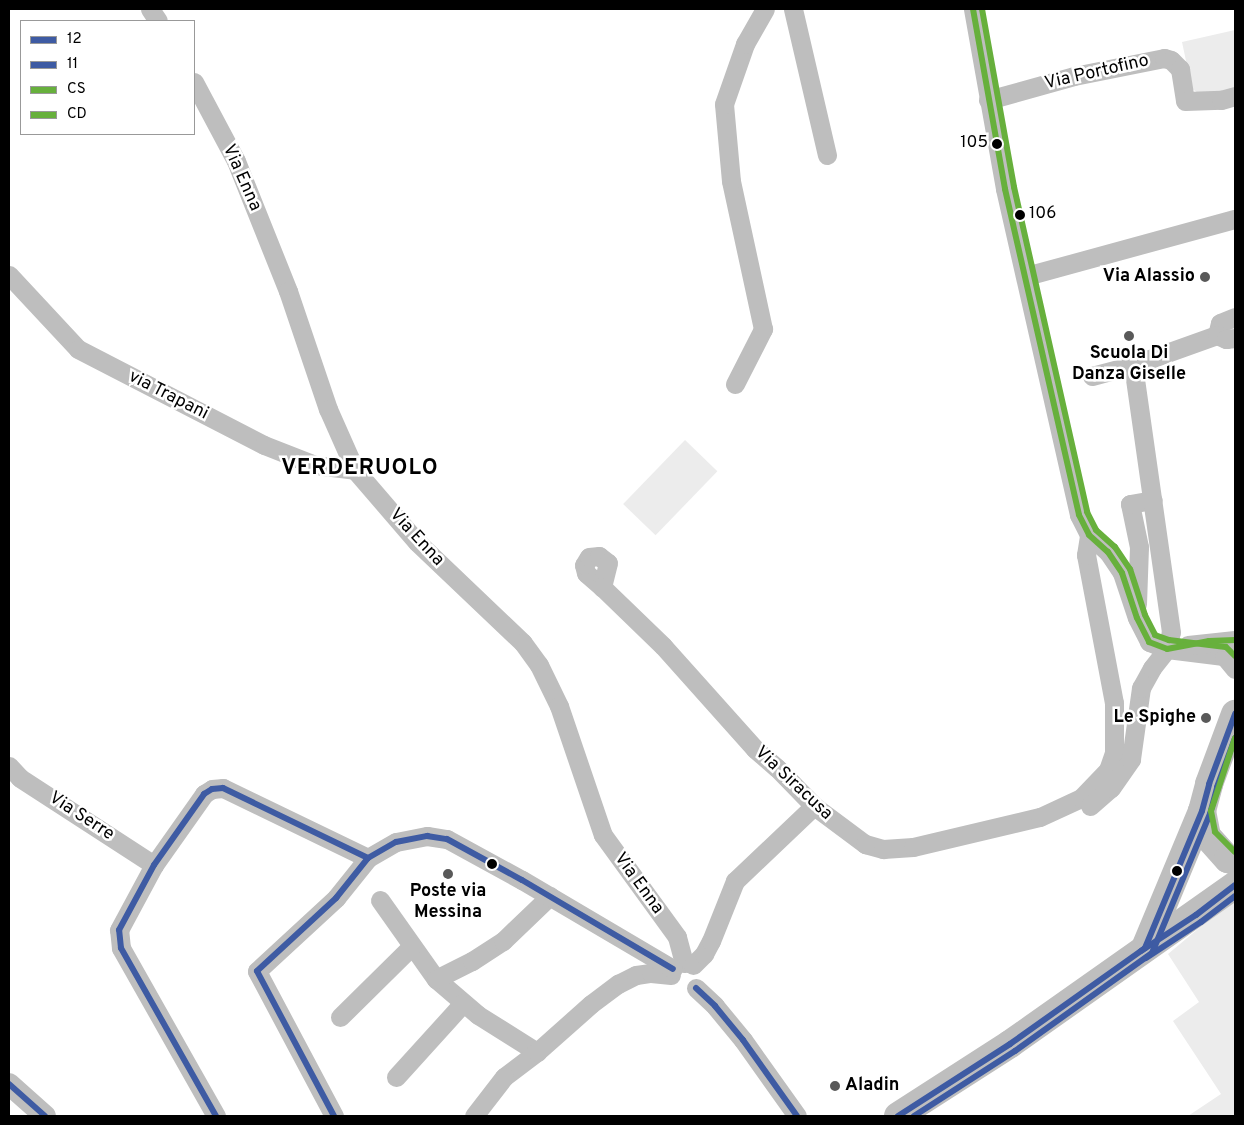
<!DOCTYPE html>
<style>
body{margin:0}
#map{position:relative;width:1244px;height:1125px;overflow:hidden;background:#fff;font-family:Overpass,sans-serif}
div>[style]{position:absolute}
.green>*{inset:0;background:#ececec;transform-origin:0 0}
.minor>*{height:19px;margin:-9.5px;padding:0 9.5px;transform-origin:9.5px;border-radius:9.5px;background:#bebebe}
.tertiary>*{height:22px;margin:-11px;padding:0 11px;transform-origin:11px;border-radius:11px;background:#bebebe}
.primary>*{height:28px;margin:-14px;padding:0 14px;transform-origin:14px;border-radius:14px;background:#bebebe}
.bus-1>*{height:6px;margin:-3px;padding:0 3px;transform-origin:3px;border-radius:3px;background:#3e5ba3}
.bus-2>*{height:6px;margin:-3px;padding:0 3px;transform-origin:3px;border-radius:3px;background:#3e5ba3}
.bus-3>*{height:6px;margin:-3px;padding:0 3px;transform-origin:3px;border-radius:3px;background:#67b03c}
.bus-4>*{height:6px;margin:-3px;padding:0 3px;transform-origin:3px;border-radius:3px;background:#67b03c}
.dots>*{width:14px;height:14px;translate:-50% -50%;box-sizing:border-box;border:2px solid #fff;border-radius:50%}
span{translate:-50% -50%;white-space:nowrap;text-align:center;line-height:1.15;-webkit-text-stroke:5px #fff;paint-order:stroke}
.bus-label{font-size:17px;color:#000}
.right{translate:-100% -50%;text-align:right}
.left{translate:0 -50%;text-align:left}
.street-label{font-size:18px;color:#000}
.poi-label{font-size:18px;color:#000;font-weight:700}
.district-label{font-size:22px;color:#000;font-weight:700;letter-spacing:1px}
.frame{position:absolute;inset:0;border:10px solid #000;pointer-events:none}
.legend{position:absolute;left:20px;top:20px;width:175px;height:115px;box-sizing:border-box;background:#fff;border:1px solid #999;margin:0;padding:6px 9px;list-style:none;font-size:15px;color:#000}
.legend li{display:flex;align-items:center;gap:10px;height:25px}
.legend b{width:25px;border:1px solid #999}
</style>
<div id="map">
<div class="green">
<div style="clip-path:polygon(1235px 30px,1235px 89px,1202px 95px,1192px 89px,1182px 42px)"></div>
<div style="left:685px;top:440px;width:45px;height:89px;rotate:44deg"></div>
<div style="clip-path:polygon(1235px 898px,1235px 1116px,1188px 1116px,1221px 1094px,1173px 1021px,1199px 1002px,1168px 954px)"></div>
</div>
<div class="minor">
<div style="left:150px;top:9px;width:14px;rotate:56deg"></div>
<div style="left:793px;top:9px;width:150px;rotate:76.9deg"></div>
<div style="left:973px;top:9px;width:183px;rotate:79.9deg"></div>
<div style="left:1005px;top:189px;width:334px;rotate:77.2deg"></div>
<div style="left:1079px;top:515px;width:22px;rotate:63deg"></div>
<div style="left:1089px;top:535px;width:25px;rotate:42deg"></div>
<div style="left:1108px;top:552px;width:25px;rotate:56deg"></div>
<div style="left:1122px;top:573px;width:47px;rotate:71.6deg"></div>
<div style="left:1137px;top:618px;width:27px;rotate:63deg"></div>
<div style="left:1149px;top:642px;width:19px;rotate:21deg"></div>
<div style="left:1167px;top:649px;width:57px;rotate:7deg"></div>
<div style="left:1224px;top:656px;width:17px;rotate:50deg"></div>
<div style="left:194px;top:82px;width:89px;rotate:62deg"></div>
<div style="left:236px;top:161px;width:140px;rotate:68.2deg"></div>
<div style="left:288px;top:291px;width:125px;rotate:71.3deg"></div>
<div style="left:328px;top:409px;width:67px;rotate:66.1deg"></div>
<div style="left:355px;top:470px;width:95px;rotate:49.3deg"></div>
<div style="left:417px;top:542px;width:146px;rotate:43.6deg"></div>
<div style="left:523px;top:643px;width:27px;rotate:54deg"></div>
<div style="left:539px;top:665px;width:46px;rotate:64deg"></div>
<div style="left:559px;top:706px;width:136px;rotate:71.2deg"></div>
<div style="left:603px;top:835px;width:126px;rotate:54deg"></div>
<div style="left:677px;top:937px;width:27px;rotate:75deg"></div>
<div style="left:988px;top:100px;width:89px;rotate:-15.6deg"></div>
<div style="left:1074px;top:76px;width:92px;rotate:-11.3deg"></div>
<div style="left:1164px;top:58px;width:7px;rotate:16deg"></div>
<div style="left:1171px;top:60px;width:13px;rotate:45deg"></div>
<div style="left:1180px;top:69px;width:32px;rotate:81deg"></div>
<div style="left:1185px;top:101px;width:36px;rotate:-2deg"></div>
<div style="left:1221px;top:100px;width:15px;rotate:-16deg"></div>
<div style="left:9px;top:275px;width:101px;rotate:47deg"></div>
<div style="left:78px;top:349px;width:209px;rotate:27.3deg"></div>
<div style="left:264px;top:445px;width:55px;rotate:21.4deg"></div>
<div style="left:315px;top:465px;width:40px;rotate:7.1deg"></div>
<div style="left:1026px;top:276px;width:217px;rotate:-15.3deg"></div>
<div style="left:1217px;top:335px;width:12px;rotate:-76deg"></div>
<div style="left:1220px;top:323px;width:16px;rotate:-22deg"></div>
<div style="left:1092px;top:376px;width:42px;rotate:-15deg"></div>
<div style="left:735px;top:384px;width:62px;rotate:-63deg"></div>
<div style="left:763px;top:329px;width:151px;rotate:-102.2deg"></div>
<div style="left:731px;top:181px;width:77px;rotate:-95.2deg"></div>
<div style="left:724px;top:104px;width:64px;rotate:-70.7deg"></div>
<div style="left:745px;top:44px;width:40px;rotate:-60.3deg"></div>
<div style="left:602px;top:587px;width:21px;rotate:-139deg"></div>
<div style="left:586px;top:573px;width:8px;rotate:-104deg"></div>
<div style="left:584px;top:565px;width:9px;rotate:-58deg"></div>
<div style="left:589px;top:557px;width:10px;rotate:-6deg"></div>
<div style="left:599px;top:556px;width:11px;rotate:38deg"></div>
<div style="left:608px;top:563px;width:25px;rotate:104deg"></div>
<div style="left:602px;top:587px;width:85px;rotate:44deg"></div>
<div style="left:663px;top:646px;width:138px;rotate:48.2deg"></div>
<div style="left:755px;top:749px;width:29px;rotate:41deg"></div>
<div style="left:777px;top:768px;width:53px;rotate:45.8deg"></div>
<div style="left:814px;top:806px;width:64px;rotate:36.7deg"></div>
<div style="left:865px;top:844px;width:19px;rotate:16deg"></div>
<div style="left:883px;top:849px;width:30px;rotate:-4deg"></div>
<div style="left:913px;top:847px;width:130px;rotate:-13.3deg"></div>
<div style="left:1040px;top:817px;width:45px;rotate:-24.9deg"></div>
<div style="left:1081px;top:798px;width:39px;rotate:-46deg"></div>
<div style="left:1108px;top:770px;width:18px;rotate:-71deg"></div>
<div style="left:1114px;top:753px;width:50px;rotate:-90deg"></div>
<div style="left:1114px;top:703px;width:151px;rotate:-100.7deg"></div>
<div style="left:1086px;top:555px;width:20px;rotate:-81deg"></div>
<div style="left:1137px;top:604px;width:57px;rotate:-88deg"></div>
<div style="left:1139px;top:547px;width:44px;rotate:-101.8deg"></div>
<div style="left:1130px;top:504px;width:23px;rotate:-10deg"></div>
<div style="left:1188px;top:645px;width:47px;rotate:-6.1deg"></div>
<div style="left:9px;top:766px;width:16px;rotate:47deg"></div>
<div style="left:20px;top:778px;width:160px;rotate:33deg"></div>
<div style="left:1090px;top:806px;width:28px;rotate:-41deg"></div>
<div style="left:1111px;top:788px;width:35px;rotate:-55deg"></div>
<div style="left:1131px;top:759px;width:72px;rotate:-82deg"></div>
<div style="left:1141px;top:688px;width:23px;rotate:-61deg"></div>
<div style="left:1152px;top:668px;width:24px;rotate:-52deg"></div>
<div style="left:1167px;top:649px;width:17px;rotate:-77deg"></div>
<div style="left:1171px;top:632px;width:270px;rotate:-98.1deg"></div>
<div style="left:1133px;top:365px;width:89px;rotate:-19.7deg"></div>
<div style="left:1217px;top:335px;width:10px;rotate:24deg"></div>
<div style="left:1226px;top:339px;width:9px;rotate:-6deg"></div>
<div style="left:380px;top:900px;width:97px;rotate:54.7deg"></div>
<div style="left:436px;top:979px;width:55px;rotate:40.6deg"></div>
<div style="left:478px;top:1015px;width:70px;rotate:32.1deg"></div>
<div style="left:537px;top:1052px;width:41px;rotate:142.9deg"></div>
<div style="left:504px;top:1077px;width:49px;rotate:127.6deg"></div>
<div style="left:693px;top:965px;width:16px;rotate:-45deg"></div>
<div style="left:704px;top:954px;width:15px;rotate:-62deg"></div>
<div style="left:711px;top:941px;width:65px;rotate:-68.2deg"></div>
<div style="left:735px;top:881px;width:109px;rotate:-43.5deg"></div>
<div style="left:436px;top:979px;width:40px;rotate:-26.6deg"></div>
<div style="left:472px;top:961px;width:37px;rotate:-33deg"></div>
<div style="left:503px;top:941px;width:65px;rotate:-43.8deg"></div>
<div style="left:696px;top:988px;width:26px;rotate:43deg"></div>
<div style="left:715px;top:1006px;width:44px;rotate:50.5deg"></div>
<div style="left:743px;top:1040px;width:93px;rotate:54.6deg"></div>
<div style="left:340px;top:1017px;width:101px;rotate:-44.6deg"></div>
<div style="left:537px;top:1052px;width:72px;rotate:-41.6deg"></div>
<div style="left:591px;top:1004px;width:34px;rotate:-37deg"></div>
<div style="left:618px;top:984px;width:20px;rotate:-27deg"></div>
<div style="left:636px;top:975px;width:15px;rotate:-8deg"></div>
<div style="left:651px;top:973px;width:20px;rotate:6deg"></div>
<div style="left:396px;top:1077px;width:100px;rotate:-47.8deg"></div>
<div style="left:216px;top:1116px;width:193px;rotate:-119.5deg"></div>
<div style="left:121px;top:948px;width:18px;rotate:-96deg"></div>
<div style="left:119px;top:930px;width:74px;rotate:-61.7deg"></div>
<div style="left:154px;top:865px;width:87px;rotate:-54.8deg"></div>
<div style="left:204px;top:794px;width:9px;rotate:-32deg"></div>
<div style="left:212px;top:789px;width:11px;rotate:-5deg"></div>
<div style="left:223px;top:788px;width:161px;rotate:25.8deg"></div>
<div style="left:334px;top:1116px;width:164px;rotate:-118deg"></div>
<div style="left:257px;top:971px;width:108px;rotate:-42.7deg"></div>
<div style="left:336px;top:898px;width:51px;rotate:-51.3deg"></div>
<div style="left:368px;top:858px;width:32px;rotate:-30deg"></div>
<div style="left:396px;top:842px;width:32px;rotate:-11deg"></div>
<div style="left:427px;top:836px;width:20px;rotate:9deg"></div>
<div style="left:447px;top:839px;width:85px;rotate:28.7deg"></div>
<div style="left:522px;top:880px;width:175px;rotate:30.5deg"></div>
</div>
<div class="tertiary">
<div style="left:9px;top:1084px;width:48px;rotate:41.6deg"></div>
</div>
<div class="primary">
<div style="left:1202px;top:811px;width:25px;rotate:79deg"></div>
<div style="left:1207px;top:836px;width:31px;rotate:48deg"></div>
<div style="left:1228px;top:859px;width:7px;rotate:16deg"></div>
<div style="left:1145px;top:948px;width:148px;rotate:-67.4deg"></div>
<div style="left:1202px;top:811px;width:28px;rotate:-75deg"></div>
<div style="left:1209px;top:784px;width:75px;rotate:-69.6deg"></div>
<div style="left:898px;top:1116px;width:133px;rotate:-32.7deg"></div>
<div style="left:1010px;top:1044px;width:276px;rotate:-35.2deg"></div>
</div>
<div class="bus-1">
<div style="left:1141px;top:951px;width:66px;rotate:-33.2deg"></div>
<div style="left:1196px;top:915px;width:49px;rotate:-37.6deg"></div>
<div style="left:696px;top:988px;width:26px;rotate:43deg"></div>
<div style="left:715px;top:1006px;width:44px;rotate:50.5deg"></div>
<div style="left:743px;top:1040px;width:93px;rotate:54.6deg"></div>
<div style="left:9px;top:1084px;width:48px;rotate:41.6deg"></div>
<div style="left:216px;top:1116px;width:193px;rotate:-119.5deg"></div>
<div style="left:121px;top:948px;width:18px;rotate:-96deg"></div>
<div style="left:119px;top:930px;width:74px;rotate:-61.7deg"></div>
<div style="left:154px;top:865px;width:87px;rotate:-54.8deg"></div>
<div style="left:204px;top:794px;width:9px;rotate:-32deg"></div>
<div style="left:212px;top:789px;width:11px;rotate:-5deg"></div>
<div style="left:223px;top:788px;width:161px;rotate:25.8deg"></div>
<div style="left:334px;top:1116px;width:164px;rotate:-118deg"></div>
<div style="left:257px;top:971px;width:108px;rotate:-42.7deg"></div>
<div style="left:336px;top:898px;width:51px;rotate:-51.3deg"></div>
<div style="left:368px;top:858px;width:32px;rotate:-30deg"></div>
<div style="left:396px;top:842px;width:32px;rotate:-11deg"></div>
<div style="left:427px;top:836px;width:20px;rotate:9deg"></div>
<div style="left:447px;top:839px;width:85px;rotate:28.7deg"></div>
<div style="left:522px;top:880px;width:175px;rotate:30.5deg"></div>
<div style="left:898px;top:1116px;width:133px;rotate:-32.7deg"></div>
<div style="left:1010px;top:1044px;width:166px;rotate:-35.4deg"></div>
<div style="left:1145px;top:948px;width:148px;rotate:-67.4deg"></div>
<div style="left:1202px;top:811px;width:28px;rotate:-75deg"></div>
<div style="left:1209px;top:784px;width:75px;rotate:-69.6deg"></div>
</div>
<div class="bus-2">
<div style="left:1146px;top:958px;width:66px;rotate:-33.2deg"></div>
<div style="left:1201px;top:922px;width:43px;rotate:-37.4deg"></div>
<div style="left:914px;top:1116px;width:120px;rotate:-32.8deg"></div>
<div style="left:1015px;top:1051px;width:168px;rotate:-35.6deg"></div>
<div style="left:1152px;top:953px;width:151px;rotate:-67.4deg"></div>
<div style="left:1210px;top:814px;width:28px;rotate:-75deg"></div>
<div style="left:1217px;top:787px;width:52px;rotate:-69.8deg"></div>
</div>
<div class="bus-3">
<div style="left:982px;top:9px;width:181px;rotate:79.8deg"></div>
<div style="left:1014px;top:187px;width:333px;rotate:77.3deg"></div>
<div style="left:1087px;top:512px;width:20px;rotate:63deg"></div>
<div style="left:1096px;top:530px;width:25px;rotate:42deg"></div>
<div style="left:1115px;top:547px;width:27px;rotate:56deg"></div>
<div style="left:1130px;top:569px;width:48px;rotate:71.9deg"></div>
<div style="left:1145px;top:615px;width:22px;rotate:63deg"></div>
<div style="left:1155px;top:635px;width:15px;rotate:20deg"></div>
<div style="left:1169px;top:640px;width:57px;rotate:7deg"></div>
<div style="left:1226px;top:647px;width:13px;rotate:45deg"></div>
<div style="left:1235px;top:738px;width:77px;rotate:108.2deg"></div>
<div style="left:1211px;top:811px;width:21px;rotate:79deg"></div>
<div style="left:1215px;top:832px;width:28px;rotate:45deg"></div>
</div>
<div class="bus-4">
<div style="left:973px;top:9px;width:183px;rotate:79.9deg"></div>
<div style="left:1005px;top:189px;width:334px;rotate:77.2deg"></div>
<div style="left:1079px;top:515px;width:22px;rotate:63deg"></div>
<div style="left:1089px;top:535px;width:25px;rotate:42deg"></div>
<div style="left:1108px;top:552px;width:25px;rotate:56deg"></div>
<div style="left:1122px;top:573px;width:47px;rotate:71.6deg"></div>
<div style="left:1137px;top:618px;width:27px;rotate:63deg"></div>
<div style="left:1149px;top:642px;width:19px;rotate:21deg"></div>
<div style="left:1167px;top:649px;width:43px;rotate:-10.8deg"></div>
<div style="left:1209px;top:641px;width:26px;rotate:-2deg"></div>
</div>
<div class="dots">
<div style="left:997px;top:144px;background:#000"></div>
<div style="left:1020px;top:215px;background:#000"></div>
<div style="left:1205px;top:277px;background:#595959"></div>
<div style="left:1129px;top:336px;background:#595959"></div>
<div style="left:1206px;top:718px;background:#595959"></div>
<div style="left:492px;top:864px;background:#000"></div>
<div style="left:1177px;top:871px;background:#000"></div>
<div style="left:448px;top:874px;background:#595959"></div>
<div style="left:835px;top:1086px;background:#595959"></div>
</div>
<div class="bus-label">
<span class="right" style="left:988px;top:144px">105</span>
<span class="left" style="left:1029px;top:215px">106</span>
</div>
<div class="street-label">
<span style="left:1097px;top:73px;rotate:-13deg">Via Portofino</span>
<span style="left:241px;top:178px;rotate:66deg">Via Enna</span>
<span style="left:168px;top:396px;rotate:27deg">via Trapani</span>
<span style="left:416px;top:538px;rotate:47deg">Via Enna</span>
<span style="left:793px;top:784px;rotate:43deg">Via Siracusa</span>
<span style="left:81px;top:817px;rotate:33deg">Via Serre</span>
<span style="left:638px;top:884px;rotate:54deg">Via Enna</span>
</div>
<div class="poi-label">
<span class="right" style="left:1195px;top:277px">Via Alassio</span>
<span style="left:1129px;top:365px">Scuola Di<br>Danza Giselle</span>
<span class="right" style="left:1196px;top:718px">Le Spighe</span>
<span style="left:448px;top:903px">Poste via<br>Messina</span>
<span class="left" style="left:845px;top:1086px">Aladin</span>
</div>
<div class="district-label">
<span style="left:360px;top:469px">VERDERUOLO</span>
</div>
<div class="frame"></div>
<ul class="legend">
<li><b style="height:6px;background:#3e5ba3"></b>12</li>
<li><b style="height:6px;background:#3e5ba3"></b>11</li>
<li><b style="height:6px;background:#67b03c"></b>CS</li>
<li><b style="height:6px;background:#67b03c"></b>CD</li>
</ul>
</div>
